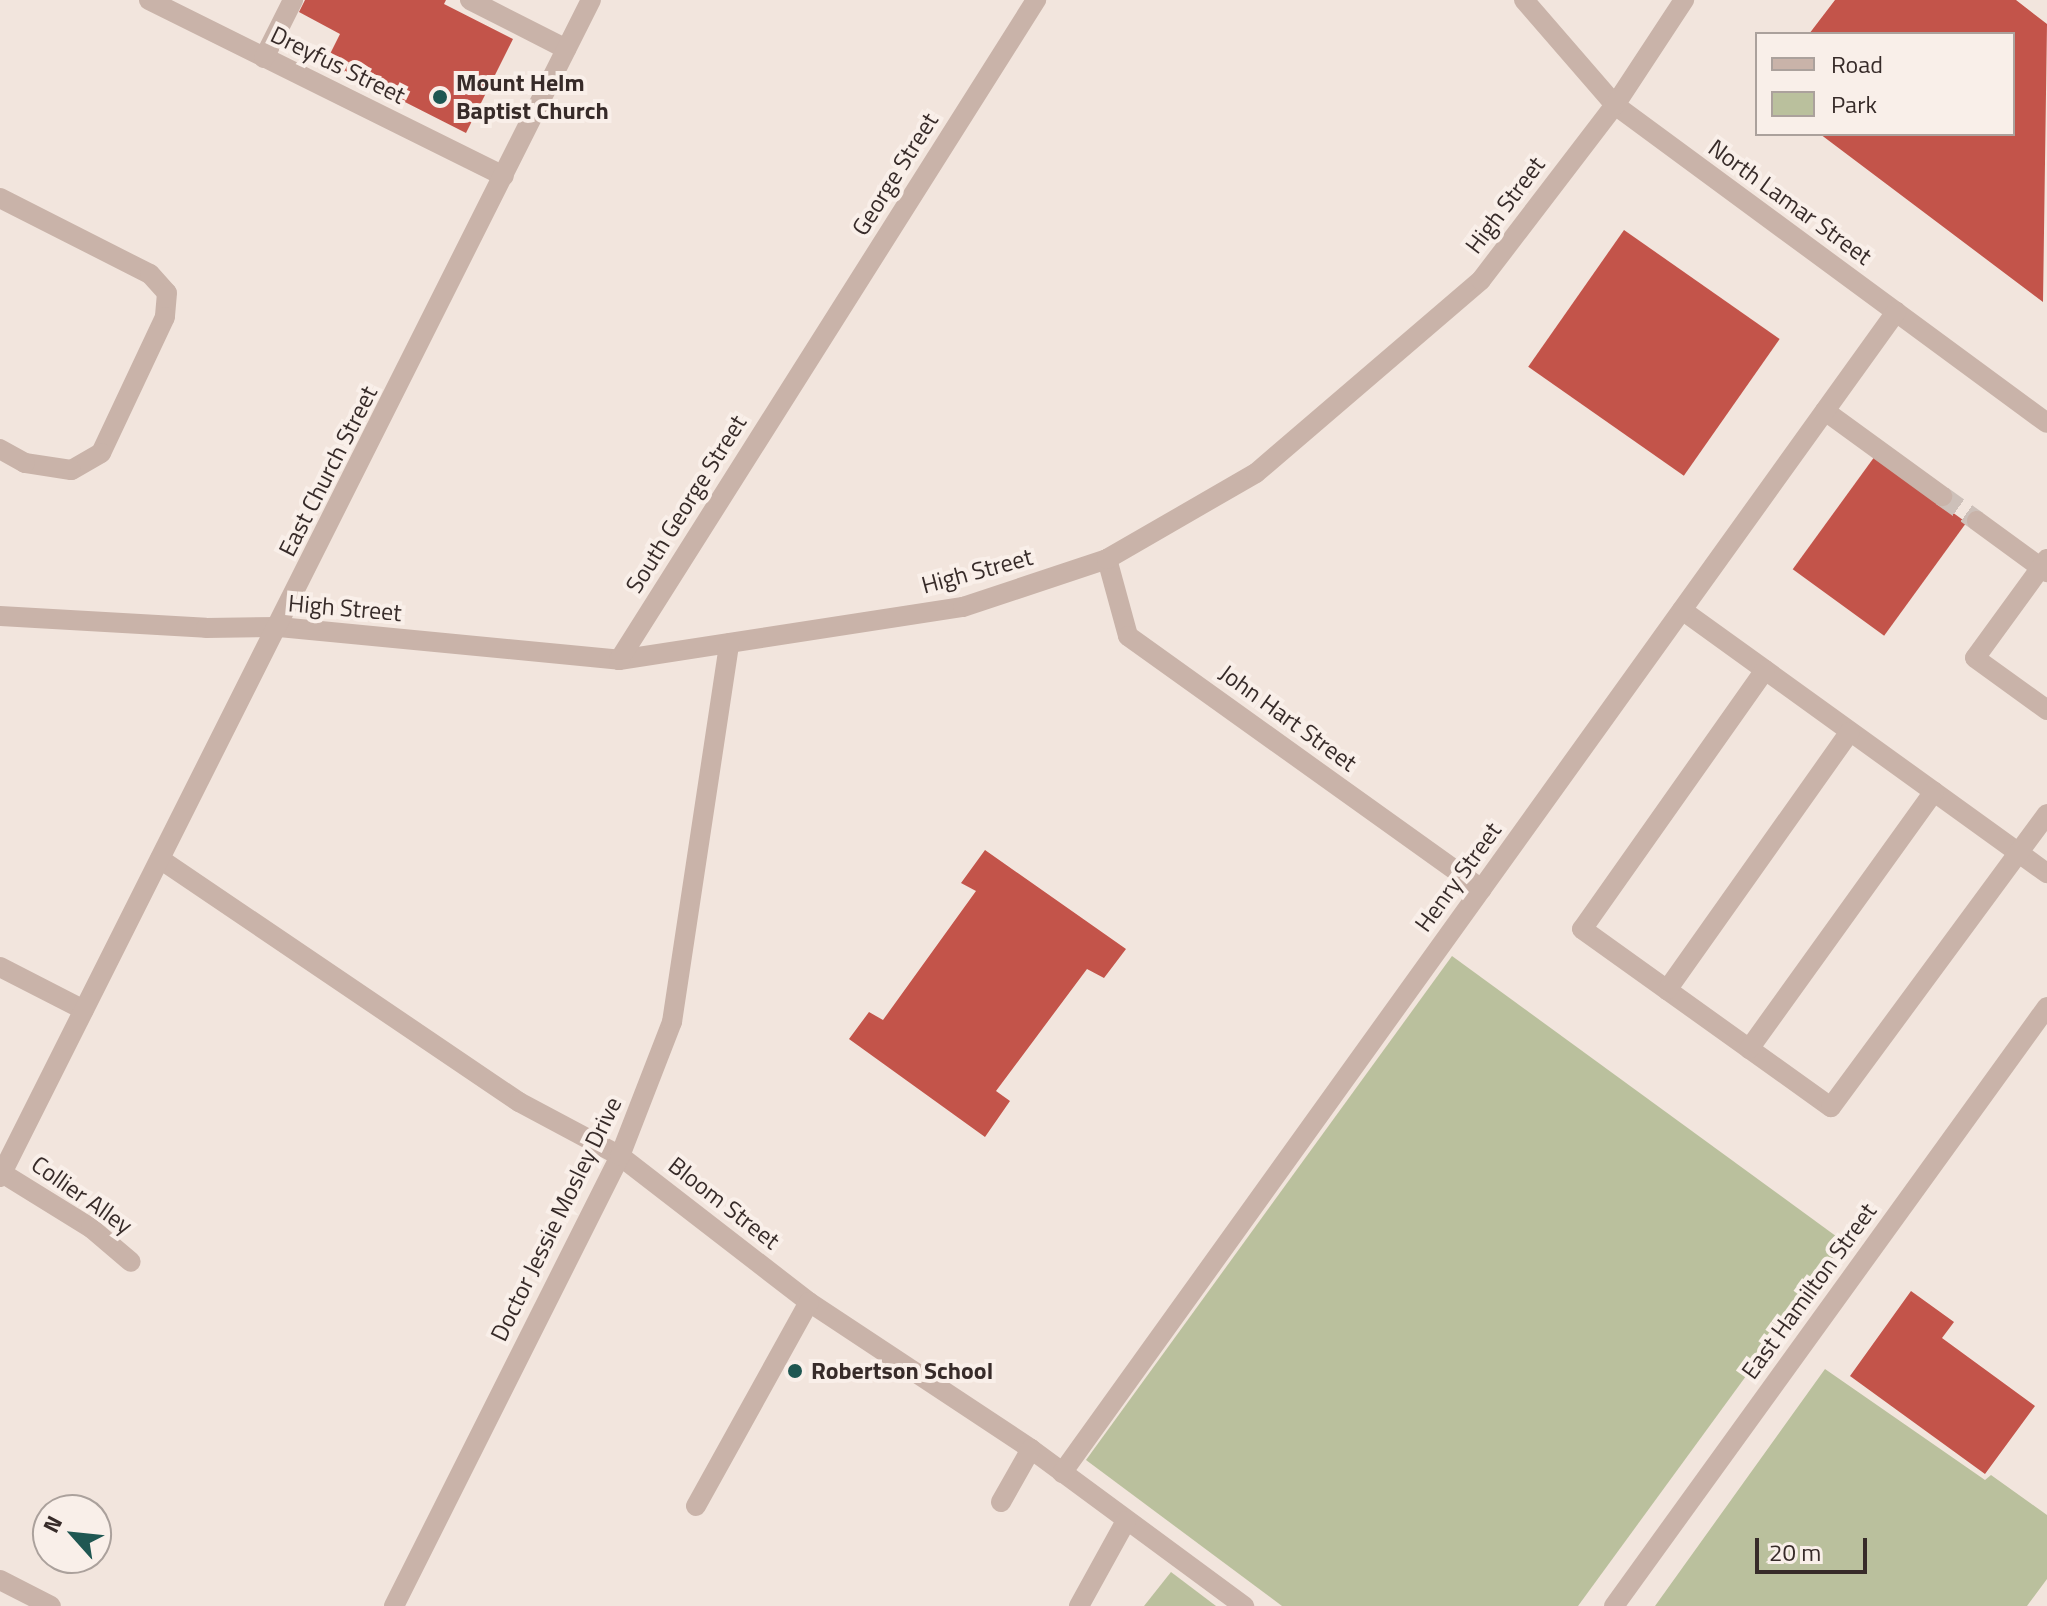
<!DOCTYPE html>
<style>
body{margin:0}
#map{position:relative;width:2047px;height:1606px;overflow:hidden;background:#f2e5dd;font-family:"Titillium Web",sans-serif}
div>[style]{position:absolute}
.green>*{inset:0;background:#bac09d}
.building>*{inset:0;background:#c3544a;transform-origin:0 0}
.minor-tunnel>*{height:20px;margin-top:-10px;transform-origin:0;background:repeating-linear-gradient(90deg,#cdc0b9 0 20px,transparent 0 30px)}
.minor>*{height:20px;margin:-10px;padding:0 10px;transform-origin:10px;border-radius:10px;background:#c9b3a9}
.dots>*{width:22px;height:22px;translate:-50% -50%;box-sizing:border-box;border:4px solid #f9efe9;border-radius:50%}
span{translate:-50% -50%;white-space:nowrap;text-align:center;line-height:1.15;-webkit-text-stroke:8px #f9efe9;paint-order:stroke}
.street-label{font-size:24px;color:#372b29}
.poi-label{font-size:24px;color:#372b29;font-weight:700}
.left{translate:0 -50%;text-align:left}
.legend{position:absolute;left:1755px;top:32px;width:260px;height:104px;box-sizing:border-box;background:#f9efe9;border:2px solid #aba19c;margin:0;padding:10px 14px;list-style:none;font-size:24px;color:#372b29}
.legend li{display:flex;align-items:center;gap:16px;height:40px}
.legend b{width:40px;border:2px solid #aba19c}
.north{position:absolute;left:32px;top:1494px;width:80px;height:80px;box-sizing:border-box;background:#f9efe9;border:2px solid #aba19c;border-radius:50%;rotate:297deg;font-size:22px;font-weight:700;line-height:32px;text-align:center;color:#372b29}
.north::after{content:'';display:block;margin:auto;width:28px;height:36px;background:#1f5752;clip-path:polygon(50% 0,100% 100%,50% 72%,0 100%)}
.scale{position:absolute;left:1755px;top:1538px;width:112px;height:36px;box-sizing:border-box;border:4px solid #372b29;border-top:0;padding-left:10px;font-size:24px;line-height:28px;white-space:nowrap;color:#372b29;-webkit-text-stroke:6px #f9efe9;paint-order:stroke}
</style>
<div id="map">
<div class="green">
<div style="clip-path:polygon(1452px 956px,1844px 1242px,1578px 1606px,1282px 1606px,1086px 1460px)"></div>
<div style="clip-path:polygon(1825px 1369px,1985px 1480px,1991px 1475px,2047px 1515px,2047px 1579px,2027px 1606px,1655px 1606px)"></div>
<div style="clip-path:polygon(1171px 1572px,1216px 1606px,1144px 1606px)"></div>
</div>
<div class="building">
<div style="clip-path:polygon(305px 0,446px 0,444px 4px,513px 39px,466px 133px,326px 62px,340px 34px,299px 12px)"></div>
<div style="clip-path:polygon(1835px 0,2016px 0,2047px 24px,2043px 302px,1820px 134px,2013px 134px,2013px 34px,1809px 34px)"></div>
<div style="left:1624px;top:230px;width:190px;height:167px;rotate:35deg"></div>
<div style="left:1875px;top:456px;width:113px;height:140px;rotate:36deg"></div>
<div style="clip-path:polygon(985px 850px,1126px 949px,1104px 978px,1087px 969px,996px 1091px,1010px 1101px,985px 1137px,849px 1039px,869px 1012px,883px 1020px,976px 891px,961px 883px)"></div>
<div style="clip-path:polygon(1911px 1291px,1954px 1322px,1942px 1338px,2035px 1406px,1985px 1474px,1850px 1376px)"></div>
</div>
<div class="minor-tunnel">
<div style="left:1942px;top:496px;width:43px;rotate:35.5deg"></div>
</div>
<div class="minor">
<div style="left:149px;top:0;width:396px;rotate:26.4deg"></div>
<div style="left:470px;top:0;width:108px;rotate:27deg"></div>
<div style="left:1524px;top:0;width:139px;rotate:49.1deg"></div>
<div style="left:1615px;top:105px;width:536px;rotate:36.36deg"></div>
<div style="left:264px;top:58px;width:65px;rotate:-63.4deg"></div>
<div style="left:0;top:198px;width:168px;rotate:26.9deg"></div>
<div style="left:150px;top:274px;width:25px;rotate:48deg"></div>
<div style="left:167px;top:293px;width:24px;rotate:95deg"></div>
<div style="left:165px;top:317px;width:150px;rotate:115.2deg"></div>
<div style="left:101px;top:453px;width:34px;rotate:150deg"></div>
<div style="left:71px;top:470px;width:47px;rotate:-171.3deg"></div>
<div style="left:25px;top:463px;width:29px;rotate:-151deg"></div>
<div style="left:1825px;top:411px;width:145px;rotate:36deg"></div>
<div style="left:1977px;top:521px;width:87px;rotate:36.1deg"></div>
<div style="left:1107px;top:559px;width:80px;rotate:74.7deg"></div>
<div style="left:1128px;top:636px;width:435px;rotate:35.6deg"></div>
<div style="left:2047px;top:559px;width:122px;rotate:126deg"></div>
<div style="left:1975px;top:658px;width:89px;rotate:35.8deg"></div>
<div style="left:1682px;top:610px;width:450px;rotate:35.8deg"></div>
<div style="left:0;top:616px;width:206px;rotate:3.3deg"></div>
<div style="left:206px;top:628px;width:73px;rotate:-0.8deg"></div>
<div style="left:279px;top:627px;width:342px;rotate:5.5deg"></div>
<div style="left:619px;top:660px;width:348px;rotate:-8.8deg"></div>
<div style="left:963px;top:607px;width:152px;rotate:-18.4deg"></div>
<div style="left:1107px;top:559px;width:172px;rotate:-30deg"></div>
<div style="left:1256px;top:473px;width:296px;rotate:-40.6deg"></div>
<div style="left:1481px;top:280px;width:220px;rotate:-52.6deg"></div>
<div style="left:1615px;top:105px;width:126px;rotate:-56.7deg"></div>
<div style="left:619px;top:660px;width:781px;rotate:-57.71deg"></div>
<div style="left:1765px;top:670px;width:317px;rotate:125.2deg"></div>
<div style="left:1582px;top:929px;width:306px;rotate:35.6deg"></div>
<div style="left:1831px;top:1107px;width:364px;rotate:-53.6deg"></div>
<div style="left:160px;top:859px;width:434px;rotate:34.1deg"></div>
<div style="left:519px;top:1102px;width:115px;rotate:28.1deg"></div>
<div style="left:620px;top:1156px;width:239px;rotate:37.7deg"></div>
<div style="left:809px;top:1302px;width:266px;rotate:33.5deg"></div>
<div style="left:1031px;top:1449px;width:265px;rotate:36.4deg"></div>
<div style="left:0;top:967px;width:94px;rotate:27.1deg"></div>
<div style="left:1667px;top:990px;width:316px;rotate:-54.7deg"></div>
<div style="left:1749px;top:1049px;width:317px;rotate:-54.3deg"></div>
<div style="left:2px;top:1173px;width:105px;rotate:31.7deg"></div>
<div style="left:91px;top:1228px;width:52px;rotate:40.4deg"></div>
<div style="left:0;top:1177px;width:1317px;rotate:-63.34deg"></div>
<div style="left:1062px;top:1473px;width:1430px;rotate:-54.31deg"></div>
<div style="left:1001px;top:1502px;width:61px;rotate:-60.5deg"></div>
<div style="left:696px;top:1506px;width:233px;rotate:-61deg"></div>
<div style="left:0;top:1580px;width:57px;rotate:27deg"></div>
<div style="left:394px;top:1606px;width:504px;rotate:-63.33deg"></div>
<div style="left:620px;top:1156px;width:144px;rotate:-68.8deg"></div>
<div style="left:672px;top:1022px;width:383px;rotate:-81.4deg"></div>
<div style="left:1079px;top:1606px;width:97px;rotate:-61.1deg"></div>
<div style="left:1614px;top:1606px;width:739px;rotate:-54.14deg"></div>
</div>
<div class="dots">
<div style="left:440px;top:97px;background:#1f5752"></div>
<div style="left:795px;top:1371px;background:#1f5752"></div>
</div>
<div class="street-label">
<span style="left:338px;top:65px;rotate:26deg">Dreyfus Street</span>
<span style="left:895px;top:174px;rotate:-58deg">George Street</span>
<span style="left:1790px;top:202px;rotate:36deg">North Lamar Street</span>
<span style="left:1505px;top:205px;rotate:-53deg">High Street</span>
<span style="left:328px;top:471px;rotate:-63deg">East Church Street</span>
<span style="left:686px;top:504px;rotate:-58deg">South George Street</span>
<span style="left:977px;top:571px;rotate:-15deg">High Street</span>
<span style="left:345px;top:608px;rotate:5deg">High Street</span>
<span style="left:1288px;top:718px;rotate:36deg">John Hart Street</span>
<span style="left:1458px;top:877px;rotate:-54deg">Henry Street</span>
<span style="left:82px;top:1195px;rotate:35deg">Collier Alley</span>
<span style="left:724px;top:1203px;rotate:38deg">Bloom Street</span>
<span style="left:556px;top:1219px;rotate:-64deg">Doctor Jessie Mosley Drive</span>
<span style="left:1809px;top:1291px;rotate:-54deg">East Hamilton Street</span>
</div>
<div class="poi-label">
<span class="left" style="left:456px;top:97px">Mount Helm<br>Baptist Church</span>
<span class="left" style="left:811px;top:1371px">Robertson School</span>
</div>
<ul class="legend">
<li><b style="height:10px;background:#c9b3a9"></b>Road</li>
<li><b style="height:22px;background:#bac09d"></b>Park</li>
</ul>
<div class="north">N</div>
<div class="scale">20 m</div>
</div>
